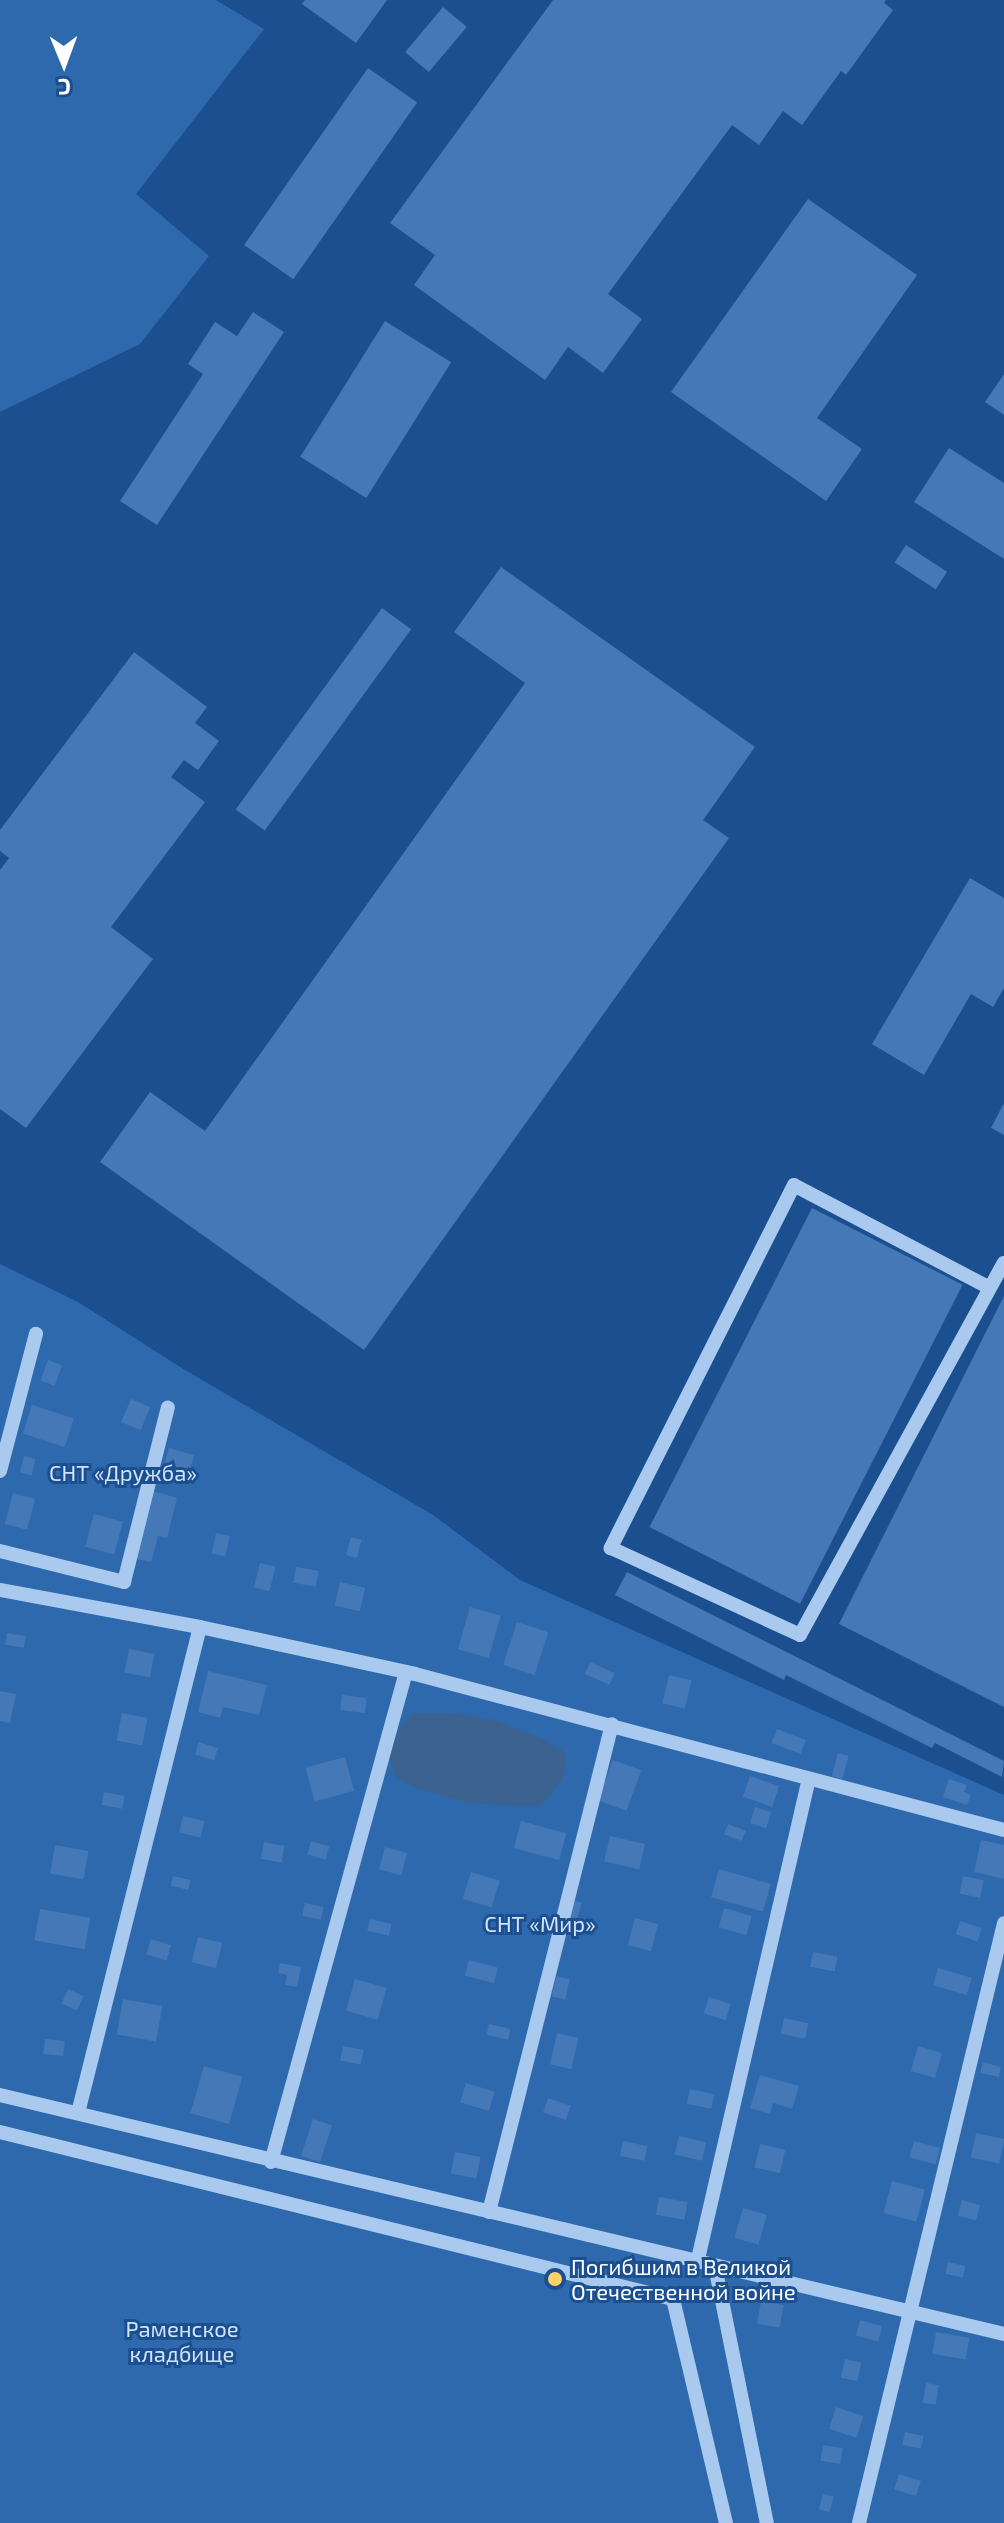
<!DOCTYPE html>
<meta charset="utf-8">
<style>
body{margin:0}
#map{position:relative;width:1004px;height:2523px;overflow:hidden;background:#1b4f8f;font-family:"Exo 2",sans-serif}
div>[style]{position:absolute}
.green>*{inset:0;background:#2e69ad}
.water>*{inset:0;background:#3c6290}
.building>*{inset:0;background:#4478b7;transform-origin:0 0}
.minor>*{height:14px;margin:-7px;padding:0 7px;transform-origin:7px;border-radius:7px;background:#a9c9ee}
.dots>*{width:22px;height:22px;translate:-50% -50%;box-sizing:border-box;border:4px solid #1b4f8f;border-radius:50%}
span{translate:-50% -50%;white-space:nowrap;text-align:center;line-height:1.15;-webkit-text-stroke:6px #1b4f8f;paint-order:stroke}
.park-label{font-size:22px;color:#cfe3fa}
.poi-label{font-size:22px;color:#fff}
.left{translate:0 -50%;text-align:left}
.north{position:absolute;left:24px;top:24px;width:80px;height:80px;-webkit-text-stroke:6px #1b4f8f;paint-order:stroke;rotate:179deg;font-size:22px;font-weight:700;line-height:32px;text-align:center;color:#fff}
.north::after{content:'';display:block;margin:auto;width:28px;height:36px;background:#fff;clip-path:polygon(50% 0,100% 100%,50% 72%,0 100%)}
</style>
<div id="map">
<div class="green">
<div style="clip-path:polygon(0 0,216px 0,264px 29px,136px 194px,209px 256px,140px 344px,0 412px)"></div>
<div style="clip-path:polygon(0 1264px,78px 1302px,185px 1370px,433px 1515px,520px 1580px,1004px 1795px,1004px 2523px,0 2523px)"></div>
</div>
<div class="water">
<div style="clip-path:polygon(413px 1713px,458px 1714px,495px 1720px,543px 1739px,564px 1752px,566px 1766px,561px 1782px,541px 1805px,521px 1806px,469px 1803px,413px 1787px,394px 1775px,389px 1754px,399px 1729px)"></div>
</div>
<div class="building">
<div style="clip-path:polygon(305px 0,387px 0,356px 43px,302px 4px)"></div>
<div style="clip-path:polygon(553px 0,886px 0,884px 3px,893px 10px,846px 75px,841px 71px,802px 125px,783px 111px,759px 145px,732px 125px,608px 294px,642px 319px,603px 373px,568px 347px,545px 380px,414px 285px,435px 255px,390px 223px)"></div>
<div style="left:443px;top:7px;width:31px;height:59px;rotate:40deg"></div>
<div style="left:368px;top:68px;width:60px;height:216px;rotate:35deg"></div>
<div style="clip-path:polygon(808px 199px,917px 275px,817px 418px,862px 449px,826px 501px,671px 392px)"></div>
<div style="clip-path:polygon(253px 312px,284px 332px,157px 525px,120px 501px,203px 374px,188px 364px,215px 322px,237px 336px)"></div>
<div style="left:385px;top:321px;width:78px;height:160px;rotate:32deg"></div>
<div style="clip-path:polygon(1004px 374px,1004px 415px,985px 402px)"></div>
<div style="clip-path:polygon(949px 448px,1004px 483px,1004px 559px,914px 502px)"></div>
<div style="left:906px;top:545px;width:49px;height:21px;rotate:33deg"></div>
<div style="clip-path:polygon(501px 567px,755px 747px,703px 820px,729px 838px,364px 1350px,100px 1162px,150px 1092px,205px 1131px,525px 683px,454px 632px)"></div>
<div style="left:382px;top:608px;width:36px;height:249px;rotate:36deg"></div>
<div style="clip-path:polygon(134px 652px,207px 707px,195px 723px,219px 741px,198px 770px,184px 760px,171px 777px,205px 802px,111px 927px,153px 959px,26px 1128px,0 1109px,0 870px,9px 858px,0 851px,0 830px)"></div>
<div style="clip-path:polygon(970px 878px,1004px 898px,1004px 988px,993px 1007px,971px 994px,924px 1075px,872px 1044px)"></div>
<div style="clip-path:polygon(1004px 1103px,1004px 1135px,991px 1128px)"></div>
<div style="left:812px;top:1208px;width:169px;height:358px;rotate:27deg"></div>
<div style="clip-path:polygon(1004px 1296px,1004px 1707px,839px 1624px)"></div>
<div style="left:48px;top:1360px;width:15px;height:22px;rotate:20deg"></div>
<div style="left:131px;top:1399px;width:21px;height:25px;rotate:23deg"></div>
<div style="left:32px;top:1405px;width:44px;height:30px;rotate:18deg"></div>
<div style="left:169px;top:1448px;width:26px;height:16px;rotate:16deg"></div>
<div style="left:24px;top:1456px;width:12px;height:17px;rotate:14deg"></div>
<div style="clip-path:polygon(153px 1491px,177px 1498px,167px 1538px,158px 1536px,151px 1562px,136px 1559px)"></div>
<div style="left:13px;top:1493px;width:23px;height:32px;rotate:15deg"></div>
<div style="left:94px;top:1514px;width:30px;height:34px;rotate:15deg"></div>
<div style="left:216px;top:1533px;width:14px;height:21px;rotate:12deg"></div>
<div style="left:351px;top:1537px;width:11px;height:19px;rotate:15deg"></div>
<div style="left:260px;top:1563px;width:16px;height:25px;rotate:14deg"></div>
<div style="left:296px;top:1567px;width:23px;height:16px;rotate:10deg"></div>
<div style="clip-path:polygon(627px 1572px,1004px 1761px,1002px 1777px,935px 1743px,932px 1748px,786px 1675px,784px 1680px,615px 1595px)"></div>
<div style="left:340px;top:1582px;width:26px;height:24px;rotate:13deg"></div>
<div style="left:470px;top:1607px;width:32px;height:44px;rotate:16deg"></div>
<div style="left:517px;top:1622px;width:33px;height:45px;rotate:18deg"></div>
<div style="left:7px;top:1633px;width:19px;height:12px;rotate:9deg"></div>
<div style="left:129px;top:1649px;width:26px;height:24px;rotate:11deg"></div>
<div style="left:590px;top:1662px;width:27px;height:13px;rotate:24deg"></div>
<div style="clip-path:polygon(208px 1671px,267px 1685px,259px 1715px,223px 1707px,220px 1718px,198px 1712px)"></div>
<div style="left:669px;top:1675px;width:23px;height:29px;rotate:13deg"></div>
<div style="clip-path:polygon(0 1691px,16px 1694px,10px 1723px,0 1721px)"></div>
<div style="left:342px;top:1695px;width:25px;height:15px;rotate:7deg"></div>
<div style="left:122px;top:1713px;width:26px;height:28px;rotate:11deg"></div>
<div style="left:777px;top:1729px;width:31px;height:15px;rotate:21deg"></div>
<div style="left:199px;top:1742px;width:20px;height:13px;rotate:18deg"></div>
<div style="left:838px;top:1753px;width:11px;height:24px;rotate:15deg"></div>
<div style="left:345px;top:1757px;width:35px;height:41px;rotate:75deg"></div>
<div style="left:613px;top:1760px;width:30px;height:43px;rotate:20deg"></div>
<div style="left:750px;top:1776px;width:31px;height:22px;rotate:19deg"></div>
<div style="clip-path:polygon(949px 1779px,967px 1785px,964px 1792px,971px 1795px,967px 1805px,943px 1797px)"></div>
<div style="left:104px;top:1792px;width:21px;height:13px;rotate:11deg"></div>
<div style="left:755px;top:1807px;width:17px;height:17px;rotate:17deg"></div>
<div style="left:183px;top:1816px;width:22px;height:17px;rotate:13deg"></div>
<div style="left:521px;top:1821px;width:47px;height:28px;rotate:15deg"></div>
<div style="left:728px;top:1824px;width:19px;height:11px;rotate:21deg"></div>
<div style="left:610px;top:1836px;width:36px;height:26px;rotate:13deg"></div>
<div style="clip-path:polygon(981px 1840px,1004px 1845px,1004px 1879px,974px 1872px)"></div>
<div style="left:311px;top:1841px;width:19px;height:14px;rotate:16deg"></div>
<div style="left:264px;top:1842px;width:21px;height:17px;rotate:11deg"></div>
<div style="left:55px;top:1845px;width:34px;height:29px;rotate:10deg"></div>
<div style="left:385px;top:1847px;width:23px;height:23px;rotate:15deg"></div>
<div style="left:719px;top:1869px;width:54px;height:29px;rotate:16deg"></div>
<div style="left:471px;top:1872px;width:30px;height:28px;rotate:17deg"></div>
<div style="left:173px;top:1876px;width:18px;height:10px;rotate:13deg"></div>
<div style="left:963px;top:1876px;width:21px;height:18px;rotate:11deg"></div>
<div style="left:571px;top:1900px;width:11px;height:19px;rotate:15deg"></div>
<div style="left:305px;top:1903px;width:19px;height:13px;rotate:12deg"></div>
<div style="left:724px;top:1908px;width:29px;height:20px;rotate:16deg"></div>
<div style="left:40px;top:1909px;width:51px;height:32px;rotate:10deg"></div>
<div style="left:635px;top:1918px;width:24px;height:28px;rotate:15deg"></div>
<div style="left:370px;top:1919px;width:22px;height:12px;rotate:13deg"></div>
<div style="left:960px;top:1921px;width:23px;height:14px;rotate:18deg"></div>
<div style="left:198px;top:1937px;width:25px;height:26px;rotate:14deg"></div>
<div style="left:151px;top:1939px;width:21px;height:16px;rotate:17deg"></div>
<div style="left:813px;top:1952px;width:25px;height:15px;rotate:11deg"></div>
<div style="left:469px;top:1960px;width:30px;height:16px;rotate:15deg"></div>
<div style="clip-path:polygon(280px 1963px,301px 1967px,297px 1987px,285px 1985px,287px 1975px,278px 1973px)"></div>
<div style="left:938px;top:1968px;width:35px;height:18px;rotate:16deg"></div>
<div style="left:556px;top:1976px;width:14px;height:21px;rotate:12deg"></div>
<div style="left:355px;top:1979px;width:33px;height:33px;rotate:16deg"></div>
<div style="left:68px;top:1989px;width:17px;height:16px;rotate:24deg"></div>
<div style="left:709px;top:1997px;width:23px;height:17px;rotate:18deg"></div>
<div style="left:123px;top:1999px;width:40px;height:36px;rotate:10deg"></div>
<div style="left:784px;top:2018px;width:25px;height:16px;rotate:12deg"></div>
<div style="left:489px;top:2024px;width:22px;height:11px;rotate:13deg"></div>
<div style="left:557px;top:2033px;width:22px;height:32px;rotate:13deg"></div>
<div style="left:45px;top:2039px;width:20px;height:15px;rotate:6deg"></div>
<div style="left:343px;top:2046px;width:21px;height:15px;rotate:11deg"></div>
<div style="left:918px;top:2046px;width:25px;height:26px;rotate:16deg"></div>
<div style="clip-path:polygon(983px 2062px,1001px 2067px,999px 2077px,980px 2073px)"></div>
<div style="left:204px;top:2066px;width:40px;height:49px;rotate:16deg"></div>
<div style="clip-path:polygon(760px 2075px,799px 2086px,792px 2109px,773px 2103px,770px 2114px,750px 2108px)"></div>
<div style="left:466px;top:2083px;width:30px;height:20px;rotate:17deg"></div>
<div style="left:690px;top:2089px;width:25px;height:15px;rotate:12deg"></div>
<div style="left:548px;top:2098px;width:24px;height:15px;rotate:19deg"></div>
<div style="left:313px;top:2119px;width:20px;height:39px;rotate:18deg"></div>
<div style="left:976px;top:2133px;width:29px;height:25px;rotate:12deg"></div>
<div style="left:679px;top:2136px;width:28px;height:19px;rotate:13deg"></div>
<div style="left:623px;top:2141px;width:25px;height:15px;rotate:12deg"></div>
<div style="left:914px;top:2141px;width:27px;height:17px;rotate:15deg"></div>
<div style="left:760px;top:2144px;width:26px;height:24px;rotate:13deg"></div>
<div style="left:455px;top:2152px;width:26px;height:22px;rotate:11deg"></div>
<div style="left:892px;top:2181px;width:34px;height:33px;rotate:15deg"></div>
<div style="left:659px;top:2197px;width:29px;height:18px;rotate:10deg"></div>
<div style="left:962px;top:2200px;width:19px;height:16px;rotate:16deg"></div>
<div style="left:743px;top:2208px;width:25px;height:31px;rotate:16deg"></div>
<div style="left:948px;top:2262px;width:18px;height:12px;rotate:13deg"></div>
<div style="left:761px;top:2301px;width:23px;height:23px;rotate:10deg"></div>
<div style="left:860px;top:2320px;width:23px;height:16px;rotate:15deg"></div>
<div style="left:936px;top:2332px;width:34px;height:22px;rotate:10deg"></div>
<div style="left:845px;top:2359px;width:17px;height:19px;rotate:13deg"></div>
<div style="left:926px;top:2383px;width:13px;height:20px;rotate:9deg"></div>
<div style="left:836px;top:2407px;width:29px;height:23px;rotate:18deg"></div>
<div style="left:905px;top:2432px;width:19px;height:13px;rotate:12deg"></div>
<div style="left:823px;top:2445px;width:20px;height:16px;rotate:9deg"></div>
<div style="left:899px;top:2474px;width:23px;height:16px;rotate:18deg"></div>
<div style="left:823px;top:2494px;width:11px;height:16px;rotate:15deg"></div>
</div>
<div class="minor">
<div style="left:988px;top:1287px;width:219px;rotate:-152.3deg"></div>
<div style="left:794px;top:1185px;width:407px;rotate:116.8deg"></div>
<div style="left:611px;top:1548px;width:208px;rotate:24.7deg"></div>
<div style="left:800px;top:1635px;width:424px;rotate:-61.3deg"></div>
<div style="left:0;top:1471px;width:142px;rotate:-75.3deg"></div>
<div style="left:0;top:1551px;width:128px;rotate:14deg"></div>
<div style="left:124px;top:1582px;width:180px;rotate:-75.9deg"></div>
<div style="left:0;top:1590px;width:203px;rotate:10.5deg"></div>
<div style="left:200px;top:1627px;width:220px;rotate:12.3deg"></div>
<div style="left:415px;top:1674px;width:609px;rotate:14.83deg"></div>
<div style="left:0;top:2095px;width:1032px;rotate:13.39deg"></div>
<div style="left:78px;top:2113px;width:501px;rotate:-75.91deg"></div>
<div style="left:0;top:2132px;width:693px;rotate:13.94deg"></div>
<div style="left:673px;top:2299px;width:230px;rotate:76.7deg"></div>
<div style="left:271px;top:2162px;width:508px;rotate:-74.6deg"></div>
<div style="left:489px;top:2212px;width:503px;rotate:-75.85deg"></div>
<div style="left:698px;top:2259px;width:492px;rotate:-77deg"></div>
<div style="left:715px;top:2266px;width:262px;rotate:78.6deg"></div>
<div style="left:859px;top:2523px;width:617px;rotate:-76.41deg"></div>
</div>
<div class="dots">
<div style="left:555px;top:2279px;background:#ffd166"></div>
</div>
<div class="park-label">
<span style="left:123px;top:1473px">СНТ «Дружба»</span>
<span style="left:540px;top:1924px">СНТ «Мир»</span>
<span style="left:182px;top:2341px">Раменское<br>кладбище</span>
</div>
<div class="poi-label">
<span class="left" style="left:571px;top:2279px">Погибшим в Великой<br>Отечественной войне</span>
</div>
<div class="north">С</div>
</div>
